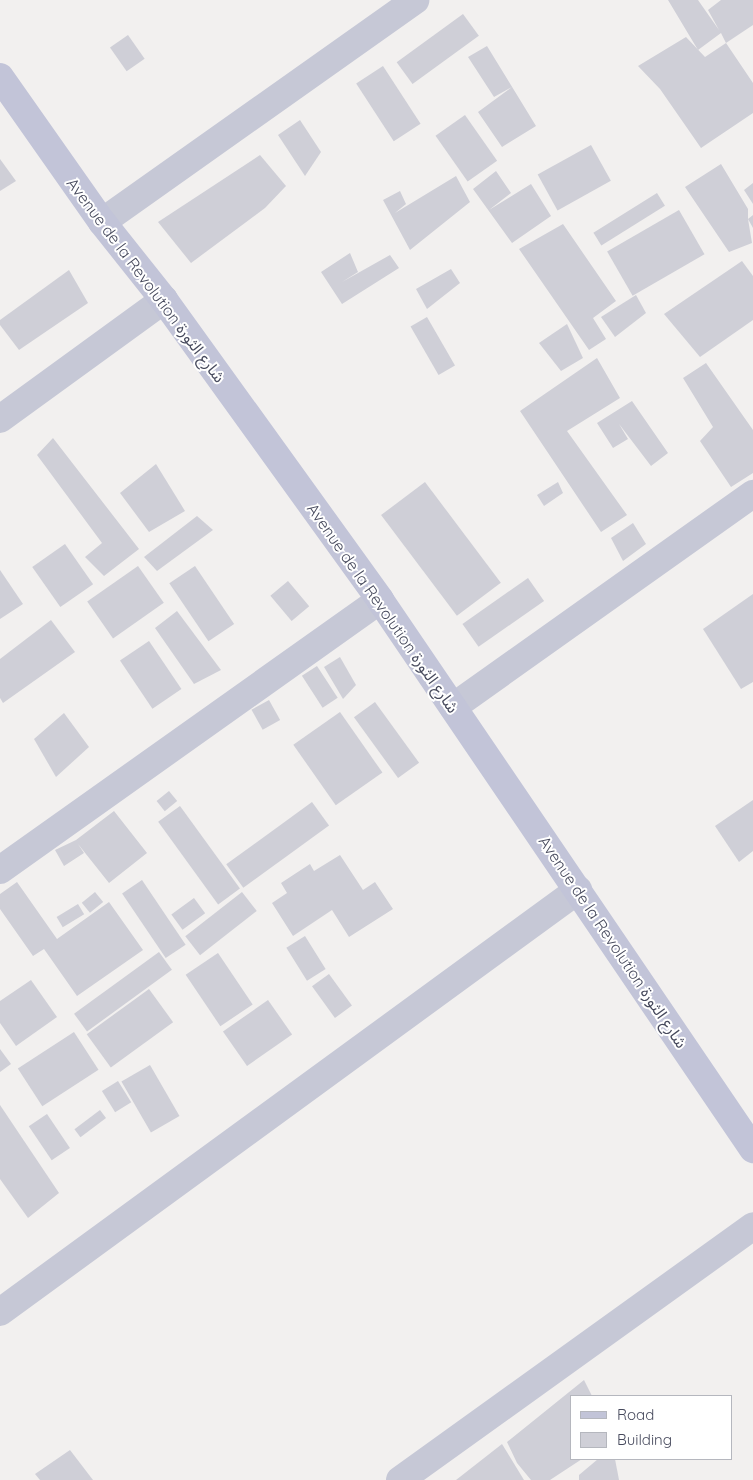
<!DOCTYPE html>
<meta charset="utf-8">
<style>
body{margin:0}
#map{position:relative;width:753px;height:1480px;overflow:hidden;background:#f2f0ef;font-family:Quicksand,"Noto Sans Arabic",sans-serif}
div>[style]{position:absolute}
.building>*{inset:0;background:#cfcfd7;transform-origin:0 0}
.street>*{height:28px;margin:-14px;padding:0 14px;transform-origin:14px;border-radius:14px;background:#c6c8d6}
.secondary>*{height:28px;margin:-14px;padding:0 14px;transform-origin:14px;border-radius:14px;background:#c2c4d8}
span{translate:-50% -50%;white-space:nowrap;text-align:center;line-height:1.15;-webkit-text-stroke:4px #fff;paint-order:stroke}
.street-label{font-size:16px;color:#474a5d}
.legend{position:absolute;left:570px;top:1395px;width:162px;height:65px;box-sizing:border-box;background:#fff;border:1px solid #b5b7be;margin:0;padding:6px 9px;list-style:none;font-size:15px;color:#474a5d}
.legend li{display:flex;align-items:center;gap:10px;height:25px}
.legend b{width:25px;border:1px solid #b5b7be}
</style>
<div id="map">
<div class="building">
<div style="clip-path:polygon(668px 0,698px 0,719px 30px,708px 10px,721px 0,753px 0,753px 25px,726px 43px,721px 33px,698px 50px)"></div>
<div style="left:463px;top:14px;width:27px;height:82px;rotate:54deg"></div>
<div style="left:128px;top:35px;width:29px;height:22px;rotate:55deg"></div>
<div style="clip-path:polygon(686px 37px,705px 57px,726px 43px,753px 83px,753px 113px,701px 148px,660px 89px,638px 66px)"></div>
<div style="clip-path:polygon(487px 46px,536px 126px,502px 147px,478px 112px,512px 87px,494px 97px,468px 57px)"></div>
<div style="left:383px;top:66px;width:69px;height:32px;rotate:57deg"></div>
<div style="left:465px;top:115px;width:56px;height:36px;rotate:55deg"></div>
<div style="clip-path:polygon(300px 120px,321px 152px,305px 176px,278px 135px)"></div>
<div style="left:591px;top:145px;width:41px;height:61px;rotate:61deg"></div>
<div style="clip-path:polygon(260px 155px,286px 186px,265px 208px,191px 263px,158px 222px)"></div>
<div style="clip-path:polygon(0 159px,16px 181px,0 191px)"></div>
<div style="clip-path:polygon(721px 164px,748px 209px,748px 219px,753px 215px,753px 228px,748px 219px,752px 243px,729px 252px,685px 187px)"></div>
<div style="clip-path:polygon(496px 171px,511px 193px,489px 210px,531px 184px,551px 216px,512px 243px,473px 189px)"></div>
<div style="clip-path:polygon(456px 176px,470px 202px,410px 250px,383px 200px,400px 191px,406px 204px,395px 213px)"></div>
<div style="clip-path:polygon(753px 183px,753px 204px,744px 190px)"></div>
<div style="left:657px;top:193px;width:15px;height:75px;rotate:58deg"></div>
<div style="left:679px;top:210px;width:51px;height:83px;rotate:60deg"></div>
<div style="clip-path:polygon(563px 224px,616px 301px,593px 318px,606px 339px,589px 350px,519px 249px)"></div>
<div style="clip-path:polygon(350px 253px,358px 272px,342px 282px,390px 255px,399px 268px,342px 304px,321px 272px)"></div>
<div style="clip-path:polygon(742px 261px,753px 276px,753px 320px,700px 357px,664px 314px)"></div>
<div style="clip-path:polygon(451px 269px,460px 283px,427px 309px,416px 289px)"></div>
<div style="clip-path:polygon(69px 270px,88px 303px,19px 350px,0 325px,0 320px)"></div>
<div style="clip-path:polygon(636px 295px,646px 313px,615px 337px,601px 317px)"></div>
<div style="left:427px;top:317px;width:56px;height:19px;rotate:60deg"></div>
<div style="clip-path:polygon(567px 324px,583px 358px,561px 371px,539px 343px)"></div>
<div style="clip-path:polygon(597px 358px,620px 398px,567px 431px,627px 515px,601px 532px,520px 411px)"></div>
<div style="clip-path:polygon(706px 363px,753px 430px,753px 473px,731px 487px,700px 441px,713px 427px,683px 378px)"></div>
<div style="clip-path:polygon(632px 401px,668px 453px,651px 466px,619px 424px,628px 439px,613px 448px,597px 423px)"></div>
<div style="clip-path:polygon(53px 438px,139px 549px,104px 576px,85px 557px,102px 543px,37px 455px)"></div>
<div style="clip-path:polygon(156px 464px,185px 511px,149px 532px,120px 493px)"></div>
<div style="left:425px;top:482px;width:126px;height:55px;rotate:53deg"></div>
<div style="clip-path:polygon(558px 482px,563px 493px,544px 506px,537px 495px)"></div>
<div style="clip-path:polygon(197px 516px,213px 530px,157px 571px,144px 557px)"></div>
<div style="clip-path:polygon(633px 523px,646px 544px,623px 561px,611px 538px)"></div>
<div style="left:65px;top:544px;width:49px;height:40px;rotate:55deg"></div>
<div style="left:138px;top:566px;width:45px;height:62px;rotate:55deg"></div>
<div style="left:195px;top:566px;width:70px;height:31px;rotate:56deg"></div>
<div style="clip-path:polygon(0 570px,23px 604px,0 619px)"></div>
<div style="left:528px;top:578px;width:28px;height:80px;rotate:55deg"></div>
<div style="left:288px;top:581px;width:33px;height:23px;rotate:50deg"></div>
<div style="clip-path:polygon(753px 594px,753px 682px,741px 689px,703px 629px)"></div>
<div style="clip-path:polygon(177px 611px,221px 670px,194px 684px,155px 628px)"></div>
<div style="clip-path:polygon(51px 620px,75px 652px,3px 703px,0 698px,0 659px)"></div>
<div style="left:149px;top:641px;width:58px;height:35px;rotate:56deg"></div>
<div style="clip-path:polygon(340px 657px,356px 685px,343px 699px,324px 667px)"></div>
<div style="left:317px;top:666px;width:38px;height:18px;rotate:57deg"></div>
<div style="left:269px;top:700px;width:23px;height:20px;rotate:61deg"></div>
<div style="left:375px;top:702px;width:75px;height:26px;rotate:54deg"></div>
<div style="left:340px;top:712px;width:74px;height:57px;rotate:55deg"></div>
<div style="clip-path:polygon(64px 713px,89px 747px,56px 777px,34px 739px)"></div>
<div style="left:169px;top:791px;width:13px;height:16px;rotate:51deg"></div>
<div style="clip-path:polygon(753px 800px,753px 851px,739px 862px,715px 826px)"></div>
<div style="left:312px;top:802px;width:29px;height:106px;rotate:54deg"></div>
<div style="left:180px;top:806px;width:102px;height:27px;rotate:54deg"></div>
<div style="clip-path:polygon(114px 811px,147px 853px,109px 883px,78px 844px,84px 853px,64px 866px,55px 850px,76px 840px)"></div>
<div style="clip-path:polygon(340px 855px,363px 890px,375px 882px,393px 909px,349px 937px,332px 910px,293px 936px,272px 903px,287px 893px,281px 883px,310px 864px,314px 871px)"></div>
<div style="left:142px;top:880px;width:78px;height:24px;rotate:56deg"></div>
<div style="clip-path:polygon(17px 882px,57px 939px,109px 902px,143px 950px,77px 996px,44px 949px,33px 956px,0 909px,0 894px)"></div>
<div style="left:95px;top:892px;width:13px;height:17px;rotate:51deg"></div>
<div style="left:242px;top:892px;width:24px;height:72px;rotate:52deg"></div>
<div style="left:194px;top:898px;width:19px;height:28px;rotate:54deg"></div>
<div style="left:78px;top:904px;width:12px;height:25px;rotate:59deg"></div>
<div style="left:305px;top:936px;width:39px;height:22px;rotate:58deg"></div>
<div style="left:159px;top:952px;width:22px;height:105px;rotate:54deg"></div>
<div style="left:218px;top:953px;width:62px;height:39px;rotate:56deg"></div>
<div style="left:329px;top:974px;width:39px;height:21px;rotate:54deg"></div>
<div style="clip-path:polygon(31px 980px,57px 1017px,16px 1046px,0 1023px,0 1001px)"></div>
<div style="left:149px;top:989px;width:41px;height:77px;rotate:54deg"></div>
<div style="left:268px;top:1000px;width:42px;height:55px;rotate:55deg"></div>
<div style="left:74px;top:1032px;width:45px;height:67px;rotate:57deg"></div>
<div style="clip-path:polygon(0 1049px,11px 1064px,0 1072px)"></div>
<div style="left:150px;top:1065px;width:59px;height:33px;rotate:60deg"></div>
<div style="left:118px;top:1081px;width:25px;height:19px;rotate:58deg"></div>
<div style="clip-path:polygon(0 1105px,59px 1193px,28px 1218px,0 1179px)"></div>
<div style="left:100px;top:1110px;width:10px;height:32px;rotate:53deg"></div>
<div style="left:47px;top:1114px;width:41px;height:22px;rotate:56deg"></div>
<div style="clip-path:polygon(584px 1380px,592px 1396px,572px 1396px,572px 1459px,582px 1459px,550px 1480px,531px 1480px,517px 1463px,507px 1442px)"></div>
<div style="clip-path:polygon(502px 1444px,524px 1480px,456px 1480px)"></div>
<div style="clip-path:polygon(70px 1450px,93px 1480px,40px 1480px,35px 1474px)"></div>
<div style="clip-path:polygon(598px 1459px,615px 1459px,619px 1480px,579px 1480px,579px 1475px)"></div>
</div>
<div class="street">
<div style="left:102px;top:222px;width:384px;rotate:-35.3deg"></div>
<div style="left:0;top:419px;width:203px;rotate:-36deg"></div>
<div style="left:453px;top:707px;width:368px;rotate:-35.4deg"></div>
<div style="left:0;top:870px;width:466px;rotate:-35.4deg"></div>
<div style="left:0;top:1312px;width:716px;rotate:-36.13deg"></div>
<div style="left:400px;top:1480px;width:435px;rotate:-35.7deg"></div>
</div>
<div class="secondary">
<div style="left:0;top:77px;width:177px;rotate:54.9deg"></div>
<div style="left:102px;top:222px;width:100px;rotate:51.5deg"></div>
<div style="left:164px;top:300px;width:370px;rotate:54.2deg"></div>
<div style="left:380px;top:600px;width:664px;rotate:55.81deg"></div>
</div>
<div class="street-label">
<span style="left:146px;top:280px;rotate:53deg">Avenue de la Revolution شارع الثورة</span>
<span style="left:383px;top:608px;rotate:55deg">Avenue de la Revolution شارع الثورة</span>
<span style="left:613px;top:942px;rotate:56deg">Avenue de la Revolution شارع الثورة</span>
</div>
<ul class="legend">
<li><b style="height:6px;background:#c2c4d8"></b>Road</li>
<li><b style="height:14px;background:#cfcfd7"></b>Building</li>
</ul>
</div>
